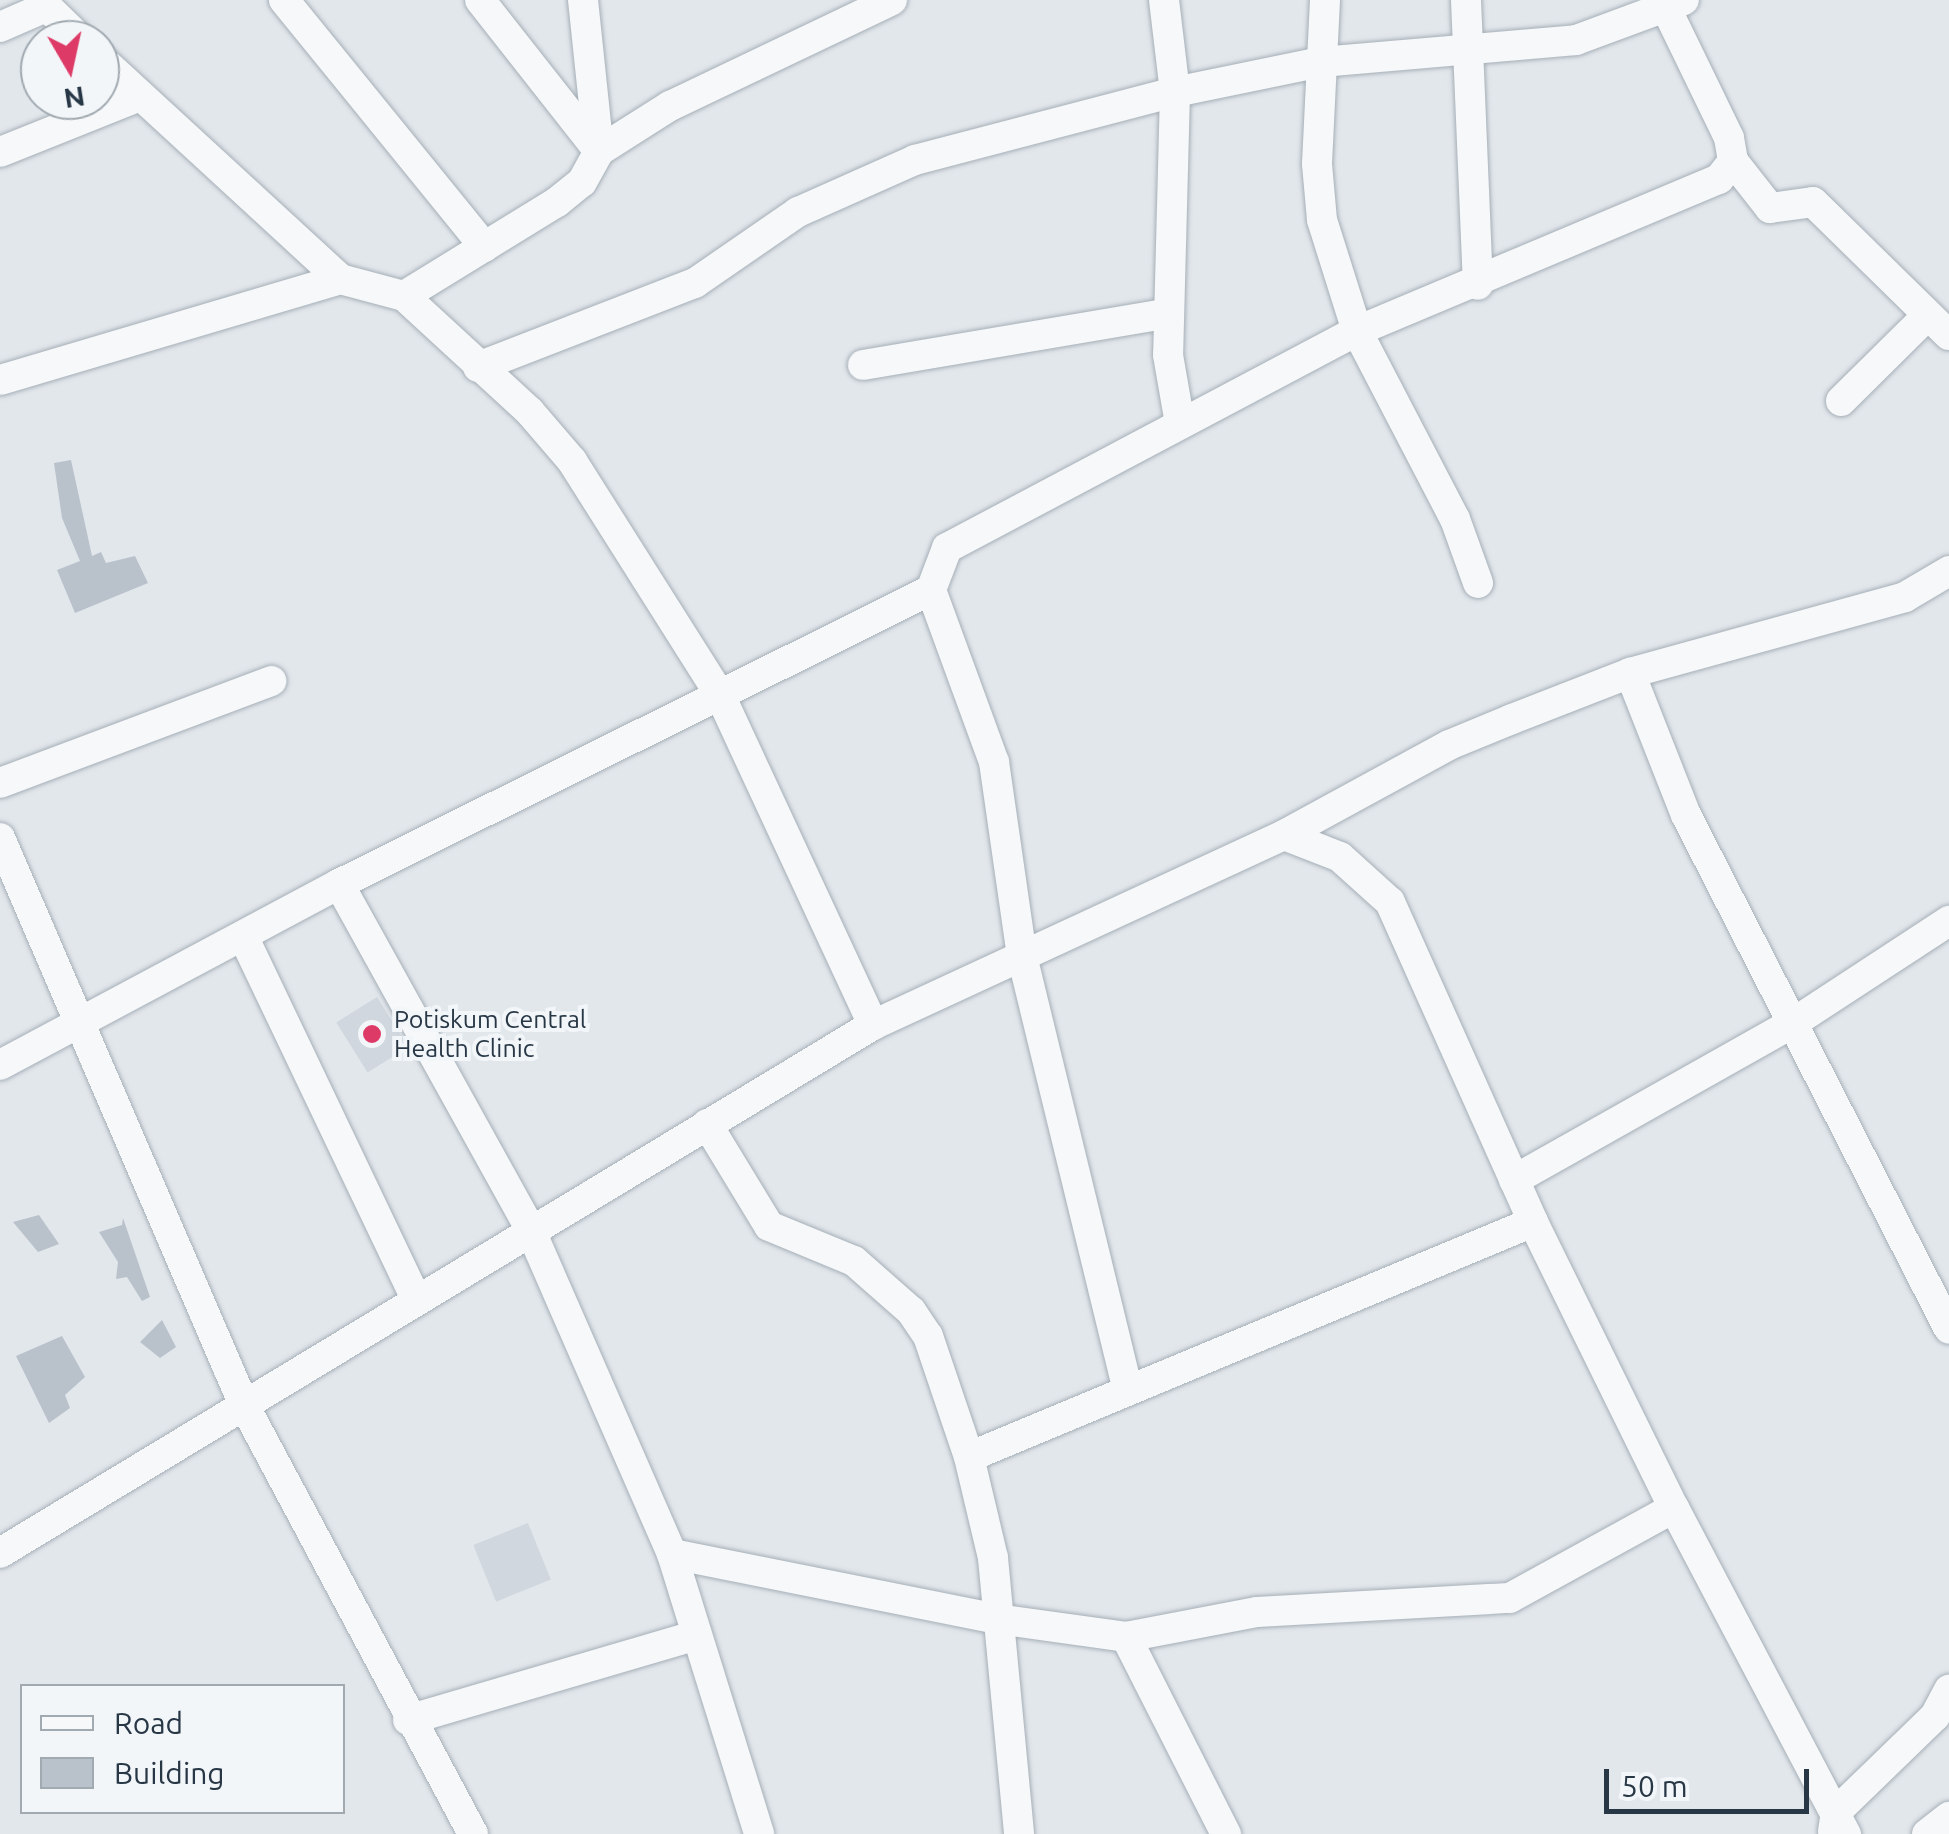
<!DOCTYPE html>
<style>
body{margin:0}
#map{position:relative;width:1949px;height:1834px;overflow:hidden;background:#e2e7ec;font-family:Ubuntu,sans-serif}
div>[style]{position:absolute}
.built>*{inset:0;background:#d0d7de;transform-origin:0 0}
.building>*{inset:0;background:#b9c1cb}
.roads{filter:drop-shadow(0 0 2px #a6afb7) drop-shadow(0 0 2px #a6afb7)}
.minor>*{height:30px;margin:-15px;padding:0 15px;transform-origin:15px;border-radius:15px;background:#f6f8fa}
.dots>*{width:28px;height:28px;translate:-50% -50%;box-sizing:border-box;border:5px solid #f2f6f9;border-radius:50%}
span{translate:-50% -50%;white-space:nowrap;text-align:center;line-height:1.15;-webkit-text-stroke:8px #f2f6f9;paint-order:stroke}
.poi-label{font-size:25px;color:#283746}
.left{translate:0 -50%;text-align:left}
.legend{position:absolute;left:20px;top:1684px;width:325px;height:130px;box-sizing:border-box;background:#f2f6f9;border:2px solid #a1aab1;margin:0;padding:12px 18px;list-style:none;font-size:30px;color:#283746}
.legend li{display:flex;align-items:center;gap:20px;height:50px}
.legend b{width:50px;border:2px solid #a1aab1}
.north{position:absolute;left:20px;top:20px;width:100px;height:100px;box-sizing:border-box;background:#f2f6f9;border:2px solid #a1aab1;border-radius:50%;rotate:171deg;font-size:28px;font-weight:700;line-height:40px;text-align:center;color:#283746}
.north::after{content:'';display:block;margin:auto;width:35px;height:45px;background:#de3a67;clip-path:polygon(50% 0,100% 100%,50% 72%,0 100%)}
.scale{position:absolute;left:1604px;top:1769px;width:205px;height:45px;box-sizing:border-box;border:5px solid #283746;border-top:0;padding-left:12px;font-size:30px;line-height:35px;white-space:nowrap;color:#283746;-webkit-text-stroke:8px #f2f6f9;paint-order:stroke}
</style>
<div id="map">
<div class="built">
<div style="left:377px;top:997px;width:59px;height:48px;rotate:58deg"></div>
<div style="left:528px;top:1523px;width:61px;height:59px;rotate:68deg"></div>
</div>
<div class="building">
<div style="clip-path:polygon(71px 460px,92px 556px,101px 552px,106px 563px,135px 556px,148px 583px,75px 613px,57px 570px,80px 561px,62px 518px,54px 463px)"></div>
<div style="clip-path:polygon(39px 1215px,59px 1244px,38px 1252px,13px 1222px)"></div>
<div style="clip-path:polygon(123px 1218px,150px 1297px,142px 1301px,127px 1277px,116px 1279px,118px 1262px,99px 1232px,122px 1225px)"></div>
<div style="clip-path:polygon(162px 1320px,176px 1347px,160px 1358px,140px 1342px)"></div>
<div style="clip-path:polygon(62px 1336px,85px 1377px,65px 1395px,70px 1408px,49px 1423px,16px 1356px)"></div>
</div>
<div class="roads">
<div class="minor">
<div style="left:40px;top:0;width:57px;rotate:44.3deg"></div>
<div style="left:284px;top:0;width:318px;rotate:50.9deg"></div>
<div style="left:480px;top:0;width:192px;rotate:51.8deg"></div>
<div style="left:583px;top:0;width:152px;rotate:84deg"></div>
<div style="left:1164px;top:0;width:93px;rotate:83.2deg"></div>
<div style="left:1175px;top:92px;width:263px;rotate:91.5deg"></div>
<div style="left:1168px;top:355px;width:70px;rotate:80.1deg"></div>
<div style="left:1325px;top:0;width:164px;rotate:92.8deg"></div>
<div style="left:1317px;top:164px;width:56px;rotate:84.9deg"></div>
<div style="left:1322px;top:220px;width:116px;rotate:72.5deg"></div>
<div style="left:1357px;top:331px;width:212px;rotate:62.5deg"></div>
<div style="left:1455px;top:519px;width:68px;rotate:70.2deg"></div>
<div style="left:1466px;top:0;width:285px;rotate:87.6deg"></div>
<div style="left:1666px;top:8px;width:144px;rotate:64.1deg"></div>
<div style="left:1729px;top:138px;width:23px;rotate:80deg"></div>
<div style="left:1733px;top:161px;width:60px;rotate:51.8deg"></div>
<div style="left:1770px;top:208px;width:43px;rotate:-7.9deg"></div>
<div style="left:1813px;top:202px;width:190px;rotate:44.4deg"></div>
<div style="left:0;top:27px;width:50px;rotate:-23.5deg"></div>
<div style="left:100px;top:58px;width:326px;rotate:42.6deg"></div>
<div style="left:340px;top:279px;width:66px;rotate:14.9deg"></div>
<div style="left:404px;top:296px;width:171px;rotate:42.6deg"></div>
<div style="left:530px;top:412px;width:65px;rotate:49.4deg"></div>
<div style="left:572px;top:461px;width:277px;rotate:57.7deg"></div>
<div style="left:720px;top:695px;width:364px;rotate:65.1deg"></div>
<div style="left:0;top:152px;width:151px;rotate:-21.8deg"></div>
<div style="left:404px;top:296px;width:180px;rotate:-31.6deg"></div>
<div style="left:557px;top:202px;width:32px;rotate:-39deg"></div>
<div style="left:582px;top:182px;width:35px;rotate:-61deg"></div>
<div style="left:599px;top:151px;width:84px;rotate:-32.4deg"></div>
<div style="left:670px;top:106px;width:246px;rotate:-25.5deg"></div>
<div style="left:863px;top:365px;width:307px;rotate:-9.6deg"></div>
<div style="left:478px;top:367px;width:233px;rotate:-21.2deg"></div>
<div style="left:695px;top:283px;width:125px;rotate:-34.6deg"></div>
<div style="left:798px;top:212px;width:128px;rotate:-24deg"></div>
<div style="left:915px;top:160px;width:269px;rotate:-14.7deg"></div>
<div style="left:1175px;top:92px;width:149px;rotate:-11.6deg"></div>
<div style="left:1321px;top:62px;width:256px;rotate:-4.9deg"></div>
<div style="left:1576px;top:40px;width:115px;rotate:-20.3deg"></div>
<div style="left:0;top:380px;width:355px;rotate:-16.5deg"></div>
<div style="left:1841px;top:401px;width:121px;rotate:-44.7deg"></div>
<div style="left:931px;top:590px;width:183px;rotate:69.9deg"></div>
<div style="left:994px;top:762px;width:196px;rotate:81.8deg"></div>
<div style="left:1022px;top:956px;width:443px;rotate:76.3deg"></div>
<div style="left:1630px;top:673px;width:153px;rotate:68.5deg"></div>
<div style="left:1686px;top:815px;width:577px;rotate:62.9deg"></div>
<div style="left:0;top:783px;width:290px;rotate:-20.6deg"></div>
<div style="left:1284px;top:835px;width:188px;rotate:-28.6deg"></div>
<div style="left:1449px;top:745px;width:68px;rotate:-22.4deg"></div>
<div style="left:1512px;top:719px;width:127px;rotate:-21.3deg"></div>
<div style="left:1630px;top:673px;width:285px;rotate:-15.4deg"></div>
<div style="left:1905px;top:597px;width:51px;rotate:-30.6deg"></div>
<div style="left:0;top:838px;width:617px;rotate:66.72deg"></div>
<div style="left:244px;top:1405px;width:486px;rotate:61.9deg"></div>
<div style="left:339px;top:884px;width:394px;rotate:61deg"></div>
<div style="left:530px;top:1229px;width:355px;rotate:66.4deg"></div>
<div style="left:672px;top:1554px;width:293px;rotate:72.7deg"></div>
<div style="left:243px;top:936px;width:402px;rotate:64.5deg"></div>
<div style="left:0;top:1065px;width:384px;rotate:-28.1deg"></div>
<div style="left:339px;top:884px;width:661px;rotate:-26.41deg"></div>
<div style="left:931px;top:590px;width:45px;rotate:-69.1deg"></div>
<div style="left:947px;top:548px;width:464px;rotate:-27.9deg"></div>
<div style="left:1357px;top:331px;width:393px;rotate:-22.8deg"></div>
<div style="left:1719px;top:179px;width:23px;rotate:-52deg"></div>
<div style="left:707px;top:1124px;width:119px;rotate:58.7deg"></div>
<div style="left:769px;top:1226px;width:92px;rotate:22.4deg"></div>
<div style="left:854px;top:1261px;width:76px;rotate:41.3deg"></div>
<div style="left:911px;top:1311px;width:30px;rotate:56deg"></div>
<div style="left:928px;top:1336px;width:128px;rotate:71.3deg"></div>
<div style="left:969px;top:1457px;width:104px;rotate:76.6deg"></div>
<div style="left:993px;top:1558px;width:277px;rotate:84.6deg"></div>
<div style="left:1514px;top:1180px;width:324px;rotate:-29.4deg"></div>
<div style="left:1796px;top:1021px;width:183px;rotate:-33.2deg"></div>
<div style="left:969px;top:1457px;width:611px;rotate:-22.62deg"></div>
<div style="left:0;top:1553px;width:1020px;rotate:-31.17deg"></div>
<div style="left:873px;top:1025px;width:453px;rotate:-24.8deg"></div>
<div style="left:1284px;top:835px;width:60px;rotate:21.4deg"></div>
<div style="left:1340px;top:857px;width:67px;rotate:42deg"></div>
<div style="left:1390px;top:902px;width:350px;rotate:65.9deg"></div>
<div style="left:1533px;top:1222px;width:319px;rotate:63.8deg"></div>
<div style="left:1674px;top:1508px;width:369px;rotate:62.2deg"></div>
<div style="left:672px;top:1554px;width:331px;rotate:11.3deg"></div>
<div style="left:997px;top:1619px;width:130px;rotate:7.9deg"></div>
<div style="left:1126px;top:1637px;width:133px;rotate:-10.8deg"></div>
<div style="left:1257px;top:1612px;width:253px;rotate:-3.2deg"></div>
<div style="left:1510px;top:1598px;width:187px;rotate:-28.8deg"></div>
<div style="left:1126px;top:1637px;width:221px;rotate:63.1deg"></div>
<div style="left:408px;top:1720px;width:301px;rotate:-16.4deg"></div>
<div style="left:1833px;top:1831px;width:19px;rotate:-81deg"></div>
<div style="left:1836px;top:1812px;width:138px;rotate:-44.1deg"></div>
<div style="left:1935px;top:1716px;width:30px;rotate:-62deg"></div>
<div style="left:1927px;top:1834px;width:28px;rotate:-38deg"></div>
</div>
</div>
<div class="dots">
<div style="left:372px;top:1034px;background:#de3a67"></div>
</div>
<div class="poi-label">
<span class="left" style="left:394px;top:1034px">Potiskum Central<br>Health Clinic</span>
</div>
<ul class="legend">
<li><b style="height:12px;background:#f6f8fa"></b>Road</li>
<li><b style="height:28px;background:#b9c1cb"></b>Building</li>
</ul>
<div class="north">N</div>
<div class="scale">50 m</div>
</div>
